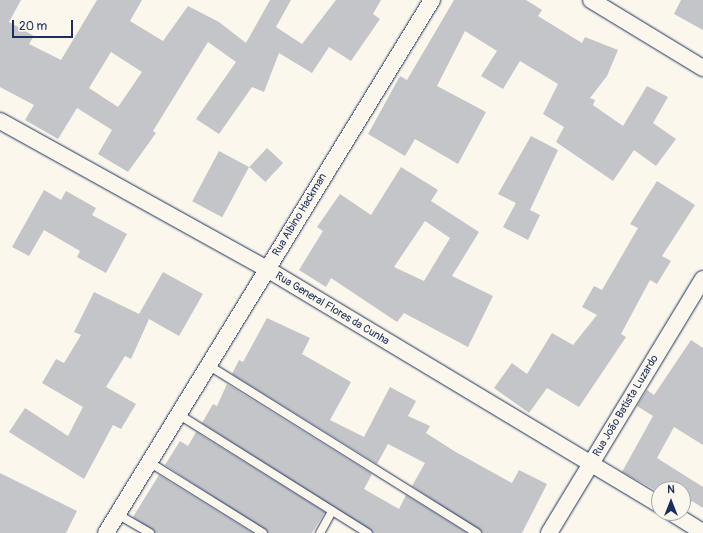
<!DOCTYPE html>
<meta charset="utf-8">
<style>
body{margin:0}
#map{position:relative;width:703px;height:533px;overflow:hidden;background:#fbf7ec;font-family:Pangolin,sans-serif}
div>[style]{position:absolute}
.building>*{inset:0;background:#c3c5c9;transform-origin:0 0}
.roads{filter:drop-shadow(0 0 1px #1b2f5e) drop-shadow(0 0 1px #1b2f5e)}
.lane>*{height:8px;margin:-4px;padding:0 4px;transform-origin:4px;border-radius:4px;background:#fbf7ec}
.street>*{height:16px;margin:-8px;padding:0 8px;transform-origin:8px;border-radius:8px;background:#fbf7ec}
span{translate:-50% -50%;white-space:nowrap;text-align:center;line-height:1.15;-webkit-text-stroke:3px #fbf7ec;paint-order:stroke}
.street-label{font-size:11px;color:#1b2f5e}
.north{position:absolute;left:651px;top:481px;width:40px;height:40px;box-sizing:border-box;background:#fbf7ec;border:1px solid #a1a7b3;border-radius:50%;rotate:0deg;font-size:11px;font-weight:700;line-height:16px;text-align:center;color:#1b2f5e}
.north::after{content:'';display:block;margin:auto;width:14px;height:18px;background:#1b2f5e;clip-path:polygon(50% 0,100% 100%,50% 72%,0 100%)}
.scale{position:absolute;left:12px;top:20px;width:61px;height:18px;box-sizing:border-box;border:2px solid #1b2f5e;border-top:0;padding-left:5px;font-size:12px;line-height:14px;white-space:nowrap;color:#1b2f5e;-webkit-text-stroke:3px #fbf7ec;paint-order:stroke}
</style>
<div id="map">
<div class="building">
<div style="clip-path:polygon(evenodd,0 0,21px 0,9px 22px,34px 36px,29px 44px,61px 60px,97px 0,142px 0,130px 21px,163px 41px,188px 6px,219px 22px,246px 43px,270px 0,291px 0,276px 27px,302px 44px,336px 0,381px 0,373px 14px,380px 19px,351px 61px,329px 47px,312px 73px,279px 53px,264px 92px,252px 87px,219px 134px,196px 119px,236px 62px,208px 42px,153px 131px,156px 133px,128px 172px,98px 154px,112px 130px,77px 108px,58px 139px,25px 120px,34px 105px,0 87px,0 0,111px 52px,142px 72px,118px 107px,89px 88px,111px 52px)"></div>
<div style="clip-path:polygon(454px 0,526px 0,542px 10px,538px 16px,582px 43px,585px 37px,618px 50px,607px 76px,590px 98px,595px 100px,593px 105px,623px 126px,647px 86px,668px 97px,653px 123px,676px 139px,656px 166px,634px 150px,613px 181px,556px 142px,564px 127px,543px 114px,558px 84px,520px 61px,503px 89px,481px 76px,497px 51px,465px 31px,437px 86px,486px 112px,458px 164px,415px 139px,405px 156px,368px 134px,400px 76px,407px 80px)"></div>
<div style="clip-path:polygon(681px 0,703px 0,703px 30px,674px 14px)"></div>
<div style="clip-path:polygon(531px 136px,558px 150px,530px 210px,540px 215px,528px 240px,503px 227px,516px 203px,498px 194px)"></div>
<div style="left:267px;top:148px;width:22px;height:26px;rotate:43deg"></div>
<div style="left:219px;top:151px;width:34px;height:57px;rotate:28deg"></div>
<div style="clip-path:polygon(evenodd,401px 167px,438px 190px,431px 201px,479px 232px,452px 276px,493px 296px,468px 347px,404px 313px,397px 322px,331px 278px,326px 287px,299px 270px,323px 231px,317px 227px,340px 194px,371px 215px,401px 167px,425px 221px,450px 238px,424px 281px,394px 267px,425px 221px)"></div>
<div style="clip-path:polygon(657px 181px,695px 205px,662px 256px,671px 261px,657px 284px,650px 280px,621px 334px,626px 337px,579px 407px,547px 388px,529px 413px,494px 388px,512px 363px,527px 374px,552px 333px,573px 345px,597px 315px,582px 307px,594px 286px,602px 290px,638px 228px,630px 224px)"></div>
<div style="clip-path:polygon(44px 190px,61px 200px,66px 191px,96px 208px,92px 215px,127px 234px,106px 273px,77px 257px,80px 251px,44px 230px,29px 256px,12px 247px)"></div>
<div style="clip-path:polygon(163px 272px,203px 294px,179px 336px,149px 319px,131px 359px,125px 356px,106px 387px,136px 404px,121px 429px,113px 425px,84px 479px,9px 432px,25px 408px,68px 436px,83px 407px,42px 383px,56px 359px,64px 363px,81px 335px,74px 332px,94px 292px,139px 314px)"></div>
<div style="clip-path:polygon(267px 318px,310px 338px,302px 354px,351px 382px,330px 420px,364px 437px,390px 387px,416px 401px,408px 416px,430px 426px,426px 433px,454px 451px,512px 483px,519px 470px,547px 484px,522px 533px,482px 533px,412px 486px,425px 463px,388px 444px,377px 464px,232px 374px,239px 360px,243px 362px)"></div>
<div style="clip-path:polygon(691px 340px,703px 348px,703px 445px,674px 427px,657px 458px,703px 487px,703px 508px,692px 501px,686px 509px,683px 507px,683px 489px,659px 489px,659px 492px,622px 472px,653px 416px,637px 406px,647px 390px,654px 395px)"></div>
<div style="clip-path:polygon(227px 384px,372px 474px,364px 489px,399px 509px,406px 495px,467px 533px,373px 533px,202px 423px,213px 404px,217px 406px)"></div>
<div style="clip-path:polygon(196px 432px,325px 512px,312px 533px,268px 533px,165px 465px,180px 441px,188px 446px)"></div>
<div style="clip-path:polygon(0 473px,77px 511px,66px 533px,0 533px)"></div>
<div style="clip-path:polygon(159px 475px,253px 533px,155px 533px,133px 517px)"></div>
</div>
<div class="roads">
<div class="lane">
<div style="left:208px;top:365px;width:317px;rotate:32deg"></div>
<div style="left:178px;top:414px;width:224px;rotate:32.1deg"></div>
<div style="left:149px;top:462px;width:134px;rotate:31.9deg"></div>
<div style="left:117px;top:514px;width:38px;rotate:30deg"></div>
<div style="left:320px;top:533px;width:25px;rotate:-61deg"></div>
</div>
<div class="street">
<div style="left:591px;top:0;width:131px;rotate:31.3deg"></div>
<div style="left:0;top:121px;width:305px;rotate:29deg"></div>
<div style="left:267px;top:269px;width:458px;rotate:31deg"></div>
<div style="left:672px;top:513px;width:36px;rotate:32deg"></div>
<div style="left:106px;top:533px;width:625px;rotate:-58.55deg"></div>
<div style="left:549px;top:533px;width:297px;rotate:-58.8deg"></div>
</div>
</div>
<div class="street-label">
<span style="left:300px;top:215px;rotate:-59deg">Rua Albino Hackman</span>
<span style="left:332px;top:309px;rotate:31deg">Rua General Flores da Cunha</span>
<span style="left:626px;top:406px;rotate:-59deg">Rua João Batista Luzardo</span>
</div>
<div class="north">N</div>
<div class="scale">20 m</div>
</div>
